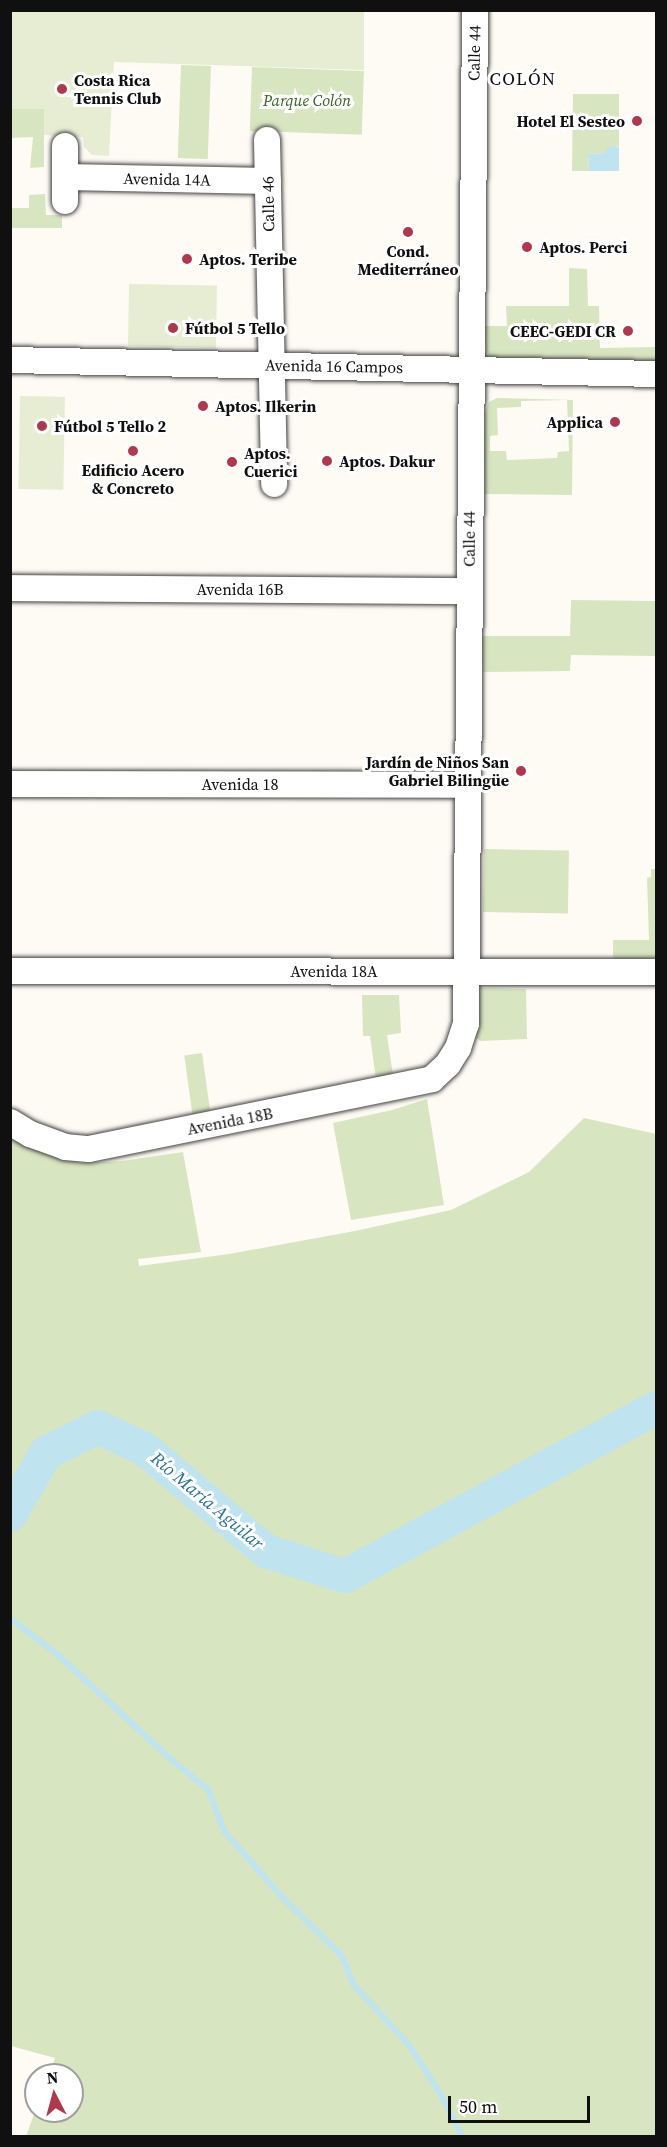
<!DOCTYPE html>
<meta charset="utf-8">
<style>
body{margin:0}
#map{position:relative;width:667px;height:2147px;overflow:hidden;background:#fefbf5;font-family:"Source Serif 4",serif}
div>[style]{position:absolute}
.green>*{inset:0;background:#d8e5c1;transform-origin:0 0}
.pitch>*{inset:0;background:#e7edd2;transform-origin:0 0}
.water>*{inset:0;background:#bfe3ef}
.stream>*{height:6px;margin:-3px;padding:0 3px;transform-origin:3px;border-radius:3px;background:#bfe3ef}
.river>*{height:34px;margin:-17px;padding:0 17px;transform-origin:17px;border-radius:17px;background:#bfe3ef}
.roads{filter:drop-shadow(0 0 2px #434343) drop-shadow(0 0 2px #434343)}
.minor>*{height:26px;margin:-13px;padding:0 13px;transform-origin:13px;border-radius:13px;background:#fff}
.dots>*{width:16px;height:16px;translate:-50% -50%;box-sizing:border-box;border:3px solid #fff;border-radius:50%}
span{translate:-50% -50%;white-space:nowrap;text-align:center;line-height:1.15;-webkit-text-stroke:6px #fff;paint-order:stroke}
.street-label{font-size:16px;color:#101010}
.poi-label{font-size:16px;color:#101010;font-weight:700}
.left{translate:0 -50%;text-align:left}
.right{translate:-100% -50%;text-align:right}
.park-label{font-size:16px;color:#3b6127;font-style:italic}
.neighbourhood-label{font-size:18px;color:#101010;letter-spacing:1.5px}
.water-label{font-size:18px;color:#287294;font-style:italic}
.frame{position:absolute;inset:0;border:12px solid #101010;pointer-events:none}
.north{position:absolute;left:24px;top:2063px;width:60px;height:60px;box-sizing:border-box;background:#fff;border:2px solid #9f9f9f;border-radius:50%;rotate:354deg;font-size:16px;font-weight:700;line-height:24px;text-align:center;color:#101010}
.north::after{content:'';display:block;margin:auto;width:21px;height:27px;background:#b0384d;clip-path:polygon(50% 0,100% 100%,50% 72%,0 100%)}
.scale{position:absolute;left:448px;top:2096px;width:142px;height:27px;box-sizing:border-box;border:3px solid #101010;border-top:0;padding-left:8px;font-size:18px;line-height:21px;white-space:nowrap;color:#101010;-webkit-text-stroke:4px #fff;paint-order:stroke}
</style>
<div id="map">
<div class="green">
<div style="left:181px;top:65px;width:30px;height:93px;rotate:2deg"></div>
<div style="left:252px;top:67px;width:112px;height:64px;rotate:2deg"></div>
<div style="clip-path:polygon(573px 94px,619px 94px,619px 148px,617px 146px,606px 153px,588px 154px,589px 171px,572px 171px)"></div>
<div style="clip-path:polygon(10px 109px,44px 109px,44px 167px,30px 168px,33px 137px,11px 138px)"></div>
<div style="clip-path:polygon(45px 194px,46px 215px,62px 215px,62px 228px,11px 228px,11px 208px,29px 208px,29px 195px)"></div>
<div style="clip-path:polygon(569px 268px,587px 269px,588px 306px,599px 306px,600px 348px,656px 347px,656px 363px,491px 359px,486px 350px,485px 326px,507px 326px,506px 306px,569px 306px)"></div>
<div style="clip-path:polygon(evenodd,497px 398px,573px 400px,572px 495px,484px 494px,484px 415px,489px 402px,497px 398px,567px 400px,569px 451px,558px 452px,557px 458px,507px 460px,506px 451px,490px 451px,490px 436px,498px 435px,497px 408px,521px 407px,521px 401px,567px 400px)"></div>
<div style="clip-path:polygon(571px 600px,656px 601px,656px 656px,571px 655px,570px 671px,483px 672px,482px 636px,570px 636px)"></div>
<div style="left:484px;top:849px;width:85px;height:63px;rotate:1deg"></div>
<div style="clip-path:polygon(651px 869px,656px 869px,656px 958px,613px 963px,613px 940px,649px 940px,647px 878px,651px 877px)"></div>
<div style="clip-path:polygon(479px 988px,526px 989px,527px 1039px,481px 1041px,474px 1037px)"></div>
<div style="clip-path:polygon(362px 995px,399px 995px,401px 1033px,387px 1035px,393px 1075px,376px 1079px,370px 1036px,363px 1036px)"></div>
<div style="left:202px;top:1053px;width:59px;height:18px;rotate:82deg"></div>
<div style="clip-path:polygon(427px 1099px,444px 1205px,351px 1220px,333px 1123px,392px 1110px)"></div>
<div style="clip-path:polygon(584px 1118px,656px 1134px,656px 2136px,26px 2136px,36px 2109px,72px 2111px,72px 2075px,49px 2075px,55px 2058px,11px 2046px,10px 1136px,32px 1149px,80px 1163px,122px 1161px,183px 1152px,201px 1252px,138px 1259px,139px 1266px,229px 1254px,355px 1231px,451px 1210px,529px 1172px)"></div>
</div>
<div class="pitch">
<div style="clip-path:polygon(10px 11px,364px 11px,364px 70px,114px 62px,109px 156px,92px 155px,84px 147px,83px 137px,44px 135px,44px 109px,11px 109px)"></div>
<div style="left:129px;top:284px;width:88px;height:62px;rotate:1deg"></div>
<div style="left:20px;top:396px;width:45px;height:93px;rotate:1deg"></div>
</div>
<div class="water">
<div style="clip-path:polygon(614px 145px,619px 148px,619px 171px,589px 171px,588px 154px,605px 153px,607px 148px)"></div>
</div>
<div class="stream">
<div style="left:10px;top:1618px;width:59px;rotate:37.5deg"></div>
<div style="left:57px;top:1654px;width:161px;rotate:42.7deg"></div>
<div style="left:175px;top:1763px;width:42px;rotate:38.2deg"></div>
<div style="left:208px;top:1789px;width:45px;rotate:69.1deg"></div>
<div style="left:224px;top:1831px;width:88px;rotate:48.7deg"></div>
<div style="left:282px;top:1897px;width:84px;rotate:44.5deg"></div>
<div style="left:342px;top:1956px;width:31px;rotate:68deg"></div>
<div style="left:354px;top:1985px;width:81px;rotate:47.5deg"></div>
<div style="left:409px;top:2045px;width:59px;rotate:57.4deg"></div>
<div style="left:441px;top:2095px;width:46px;rotate:62.9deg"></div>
</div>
<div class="river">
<div style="left:10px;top:1515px;width:72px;rotate:-59.9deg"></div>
<div style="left:46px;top:1453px;width:58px;rotate:-26.6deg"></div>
<div style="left:98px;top:1427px;width:53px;rotate:25.6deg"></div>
<div style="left:146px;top:1450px;width:157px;rotate:40.1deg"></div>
<div style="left:266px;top:1551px;width:83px;rotate:17.6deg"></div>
<div style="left:345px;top:1576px;width:353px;rotate:-28.4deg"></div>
</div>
<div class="roads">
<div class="minor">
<div style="left:267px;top:140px;width:344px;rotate:88.8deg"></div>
<div style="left:65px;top:146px;width:55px;rotate:90deg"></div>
<div style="left:66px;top:177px;width:202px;rotate:1.1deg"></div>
<div style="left:10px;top:360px;width:646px;rotate:1.24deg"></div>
<div style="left:10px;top:588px;width:459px;rotate:0.4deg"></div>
<div style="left:10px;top:784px;width:459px;rotate:0.1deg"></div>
<div style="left:10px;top:971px;width:646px;rotate:0.09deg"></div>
<div style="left:10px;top:1122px;width:23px;rotate:31deg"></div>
<div style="left:30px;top:1134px;width:37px;rotate:20deg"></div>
<div style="left:65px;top:1147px;width:24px;rotate:5deg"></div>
<div style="left:89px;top:1149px;width:350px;rotate:-11.5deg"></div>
<div style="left:432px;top:1079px;width:22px;rotate:-43deg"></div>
<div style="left:448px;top:1064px;width:19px;rotate:-58deg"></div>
<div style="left:458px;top:1048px;width:25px;rotate:-72deg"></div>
<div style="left:466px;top:1024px;width:1014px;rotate:-89.49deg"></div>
</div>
</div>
<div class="dots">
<div style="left:62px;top:89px;background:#b0384d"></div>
<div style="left:637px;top:121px;background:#b0384d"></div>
<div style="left:408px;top:232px;background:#b0384d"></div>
<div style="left:527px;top:247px;background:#b0384d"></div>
<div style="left:187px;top:259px;background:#b0384d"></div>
<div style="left:173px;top:328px;background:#b0384d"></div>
<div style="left:628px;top:331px;background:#b0384d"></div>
<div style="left:203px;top:406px;background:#b0384d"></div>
<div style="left:615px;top:422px;background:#b0384d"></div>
<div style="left:42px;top:426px;background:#b0384d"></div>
<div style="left:133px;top:451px;background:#b0384d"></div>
<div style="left:327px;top:461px;background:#b0384d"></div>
<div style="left:232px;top:462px;background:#b0384d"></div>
<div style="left:521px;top:771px;background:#b0384d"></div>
</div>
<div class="street-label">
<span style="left:474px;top:53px;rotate:-89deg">Calle 44</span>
<span style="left:167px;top:179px;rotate:1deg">Avenida 14A</span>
<span style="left:268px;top:204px;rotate:-91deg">Calle 46</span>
<span style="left:334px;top:366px;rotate:1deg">Avenida 16 Campos</span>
<span style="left:469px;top:539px;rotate:-90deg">Calle 44</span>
<span style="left:240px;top:589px">Avenida 16B</span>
<span style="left:240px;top:784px">Avenida 18</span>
<span style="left:334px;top:971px">Avenida 18A</span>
<span style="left:230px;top:1121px;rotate:-11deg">Avenida 18B</span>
</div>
<div class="poi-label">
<span class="left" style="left:74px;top:89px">Costa Rica<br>Tennis Club</span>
<span class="right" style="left:625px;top:121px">Hotel El Sesteo</span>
<span class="left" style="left:539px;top:247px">Aptos. Perci</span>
<span style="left:408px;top:260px">Cond.<br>Mediterráneo</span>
<span class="left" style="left:199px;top:259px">Aptos. Teribe</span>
<span class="left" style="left:185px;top:328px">Fútbol 5 Tello</span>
<span class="right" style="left:616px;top:331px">CEEC-GEDI CR</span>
<span class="left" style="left:215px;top:406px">Aptos. Ilkerin</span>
<span class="right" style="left:603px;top:422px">Applica</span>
<span class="left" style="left:54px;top:426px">Fútbol 5 Tello 2</span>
<span class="left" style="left:244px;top:462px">Aptos.<br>Cuerici</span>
<span class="left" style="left:339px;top:461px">Aptos. Dakur</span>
<span style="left:133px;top:479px">Edificio Acero<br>&amp; Concreto</span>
<span class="right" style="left:509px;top:771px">Jardín de Niños San<br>Gabriel Bilingüe</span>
</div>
<div class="park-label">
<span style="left:307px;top:100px">Parque Colón</span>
</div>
<div class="neighbourhood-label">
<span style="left:523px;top:79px">COLÓN</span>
</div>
<div class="water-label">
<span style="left:207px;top:1501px;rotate:40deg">Río María Aguilar</span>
</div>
<div class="frame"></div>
<div class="north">N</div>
<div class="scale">50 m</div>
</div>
